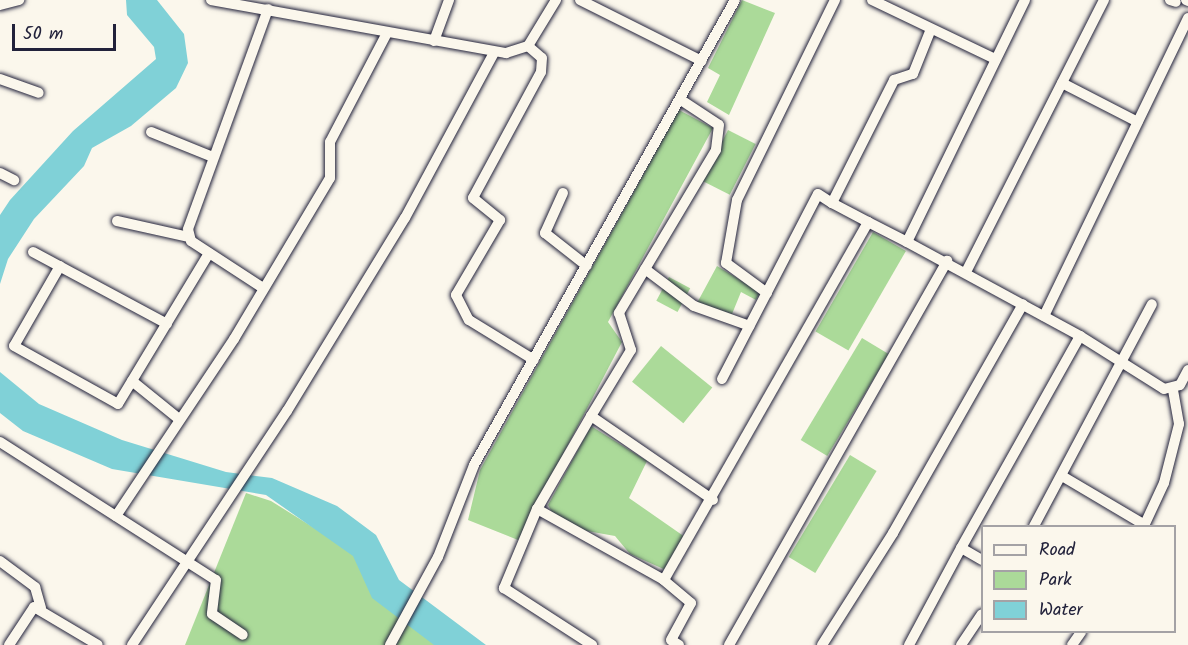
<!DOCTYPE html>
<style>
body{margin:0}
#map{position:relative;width:1188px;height:645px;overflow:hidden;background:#fbf7ec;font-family:Kalam,sans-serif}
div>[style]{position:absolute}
.green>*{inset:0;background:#abda99;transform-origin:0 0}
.water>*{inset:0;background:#80d1d7}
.roads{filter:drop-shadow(0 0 2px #22223b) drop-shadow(0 0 2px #22223b)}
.street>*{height:10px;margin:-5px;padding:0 5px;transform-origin:5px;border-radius:5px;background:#fbf7ec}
span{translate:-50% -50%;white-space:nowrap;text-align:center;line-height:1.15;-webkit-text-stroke:4.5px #fbf7ec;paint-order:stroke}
.legend{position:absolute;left:981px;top:525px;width:195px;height:108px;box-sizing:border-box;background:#fbf7ec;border:2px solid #a4a2a5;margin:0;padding:8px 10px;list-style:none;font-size:18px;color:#22223b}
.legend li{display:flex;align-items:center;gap:12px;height:30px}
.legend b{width:30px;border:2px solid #a4a2a5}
.scale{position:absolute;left:12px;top:24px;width:104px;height:27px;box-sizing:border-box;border:3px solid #22223b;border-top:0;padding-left:8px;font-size:18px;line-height:21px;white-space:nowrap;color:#22223b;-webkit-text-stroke:4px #fbf7ec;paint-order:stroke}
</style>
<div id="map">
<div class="green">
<div style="clip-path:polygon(742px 0,775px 13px,729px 115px,707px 102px,720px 75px,708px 68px)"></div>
<div style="clip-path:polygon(679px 110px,713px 128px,608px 322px,622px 342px,518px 540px,468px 520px,480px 470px)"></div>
<div style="left:728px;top:130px;width:31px;height:57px;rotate:27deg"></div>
<div style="left:873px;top:232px;width:38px;height:115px;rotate:30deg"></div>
<div style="clip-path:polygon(717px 266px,760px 292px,756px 300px,741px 292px,732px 314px,697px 303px)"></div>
<div style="left:669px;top:277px;width:24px;height:27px;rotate:28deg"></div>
<div style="left:862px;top:338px;width:31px;height:119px;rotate:31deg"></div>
<div style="left:661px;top:346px;width:66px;height:46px;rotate:39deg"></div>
<div style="clip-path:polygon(591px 426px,647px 461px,629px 498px,685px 537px,668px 571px,630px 554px,615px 536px,559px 526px,548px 505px)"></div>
<div style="left:850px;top:455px;width:31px;height:119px;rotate:31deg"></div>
<div style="clip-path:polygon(246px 493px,271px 501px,372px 564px,446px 645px,185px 645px)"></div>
</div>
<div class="water">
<div style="clip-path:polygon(126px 0,157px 0,184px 34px,188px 63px,176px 88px,131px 126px,92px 148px,84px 166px,34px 219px,8px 259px,0 284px,0 215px,10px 200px,73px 131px,156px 59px,154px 47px,127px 15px)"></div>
<div style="clip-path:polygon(0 372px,39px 404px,122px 440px,226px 472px,272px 478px,337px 506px,376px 535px,399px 580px,486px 645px,434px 645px,372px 598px,353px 556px,266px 495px,112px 469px,23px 431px,0 413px)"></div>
</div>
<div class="roads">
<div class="street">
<div style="left:211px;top:0;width:300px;rotate:10.2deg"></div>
<div style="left:506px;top:53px;width:23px;rotate:-18deg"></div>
<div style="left:528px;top:46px;width:54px;rotate:-58.7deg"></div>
<div style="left:580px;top:0;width:136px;rotate:26.6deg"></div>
<div style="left:872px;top:0;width:136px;rotate:25.6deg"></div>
<div style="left:1025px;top:0;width:269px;rotate:116deg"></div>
<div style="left:907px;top:242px;width:197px;rotate:28.5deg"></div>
<div style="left:1080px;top:336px;width:99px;rotate:32.2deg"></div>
<div style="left:1164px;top:389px;width:16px;rotate:-14deg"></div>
<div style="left:1180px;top:385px;width:17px;rotate:-62deg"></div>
<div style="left:1170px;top:0;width:6px;rotate:18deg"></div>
<div style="left:1186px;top:0;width:2px;rotate:27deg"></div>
<div style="left:0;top:5px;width:20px;rotate:-15deg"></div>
<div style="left:434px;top:41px;width:44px;rotate:-69.9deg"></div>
<div style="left:528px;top:46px;width:18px;rotate:41deg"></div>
<div style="left:542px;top:58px;width:14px;rotate:94deg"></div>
<div style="left:541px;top:72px;width:143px;rotate:118.4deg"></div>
<div style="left:473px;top:198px;width:35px;rotate:39deg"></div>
<div style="left:500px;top:220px;width:87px;rotate:120.4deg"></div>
<div style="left:456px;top:295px;width:28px;rotate:63deg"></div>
<div style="left:469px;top:320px;width:76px;rotate:31.6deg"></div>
<div style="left:0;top:79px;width:41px;rotate:19.7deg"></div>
<div style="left:1062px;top:83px;width:85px;rotate:27.2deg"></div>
<div style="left:681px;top:100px;width:45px;rotate:33.3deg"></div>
<div style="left:719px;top:125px;width:25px;rotate:97deg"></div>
<div style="left:716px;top:150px;width:190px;rotate:120.8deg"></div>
<div style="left:619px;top:313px;width:39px;rotate:72deg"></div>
<div style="left:631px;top:350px;width:77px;rotate:121.2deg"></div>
<div style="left:591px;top:416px;width:148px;rotate:34.5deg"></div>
<div style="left:151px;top:132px;width:67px;rotate:22deg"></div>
<div style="left:0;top:173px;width:16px;rotate:27deg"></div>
<div style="left:563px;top:193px;width:44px;rotate:114.2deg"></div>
<div style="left:545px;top:233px;width:53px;rotate:38.2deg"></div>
<div style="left:117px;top:221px;width:74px;rotate:12.5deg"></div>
<div style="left:868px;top:222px;width:41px;rotate:-152.2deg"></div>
<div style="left:832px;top:203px;width:138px;rotate:-63.2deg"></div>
<div style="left:894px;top:80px;width:20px;rotate:-18deg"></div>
<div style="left:913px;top:74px;width:48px;rotate:-68.2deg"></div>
<div style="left:33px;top:252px;width:152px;rotate:28.2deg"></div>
<div style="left:60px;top:266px;width:92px;rotate:119.9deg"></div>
<div style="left:14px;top:346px;width:119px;rotate:29.1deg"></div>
<div style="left:118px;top:404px;width:176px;rotate:-58.9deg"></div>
<div style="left:645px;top:269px;width:61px;rotate:37.1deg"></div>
<div style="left:694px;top:306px;width:59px;rotate:19.7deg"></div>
<div style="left:966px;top:272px;width:305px;rotate:-63.1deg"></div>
<div style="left:263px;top:288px;width:86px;rotate:-146.9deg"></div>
<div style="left:191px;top:241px;width:12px;rotate:-104deg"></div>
<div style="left:188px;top:229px;width:234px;rotate:-70deg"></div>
<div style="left:767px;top:293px;width:51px;rotate:-143.8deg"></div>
<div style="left:726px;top:263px;width:64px;rotate:-80.1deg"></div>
<div style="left:737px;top:200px;width:223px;rotate:-63.9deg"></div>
<div style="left:1044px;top:316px;width:331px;rotate:-64.2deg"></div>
<div style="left:722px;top:379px;width:208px;rotate:-62.6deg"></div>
<div style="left:818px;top:194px;width:17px;rotate:33deg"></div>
<div style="left:132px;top:381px;width:60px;rotate:39deg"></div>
<div style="left:591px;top:416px;width:108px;rotate:120.1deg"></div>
<div style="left:537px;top:509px;width:145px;rotate:29.2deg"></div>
<div style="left:0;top:442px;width:256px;rotate:32.6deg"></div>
<div style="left:216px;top:580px;width:34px;rotate:97deg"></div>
<div style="left:212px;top:614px;width:37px;rotate:34deg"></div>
<div style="left:1062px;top:476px;width:96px;rotate:30.6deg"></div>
<div style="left:537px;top:509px;width:86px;rotate:112.7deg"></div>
<div style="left:504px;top:588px;width:105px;rotate:32.9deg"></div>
<div style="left:116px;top:516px;width:213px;rotate:-56.3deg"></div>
<div style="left:234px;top:339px;width:187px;rotate:-59.2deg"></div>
<div style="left:330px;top:178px;width:36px;rotate:-90deg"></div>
<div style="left:330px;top:142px;width:123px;rotate:-62.4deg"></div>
<div style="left:1034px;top:526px;width:251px;rotate:-62deg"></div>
<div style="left:1144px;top:526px;width:47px;rotate:-65.1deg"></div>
<div style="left:1164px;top:483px;width:61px;rotate:-75.7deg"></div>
<div style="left:1179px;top:424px;width:35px;rotate:-100deg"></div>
<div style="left:982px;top:560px;width:24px;rotate:-150deg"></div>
<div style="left:961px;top:548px;width:243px;rotate:-60.7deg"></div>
<div style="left:0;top:561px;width:44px;rotate:36.6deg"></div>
<div style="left:35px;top:587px;width:22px;rotate:74deg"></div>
<div style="left:9px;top:645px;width:45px;rotate:-56.7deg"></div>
<div style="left:34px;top:607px;width:74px;rotate:30.7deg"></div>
<div style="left:132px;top:645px;width:281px;rotate:-56.5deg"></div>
<div style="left:287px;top:411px;width:226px;rotate:-58.6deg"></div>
<div style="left:405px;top:218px;width:187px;rotate:-61.7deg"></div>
<div style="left:390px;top:645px;width:100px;rotate:-61.4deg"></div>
<div style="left:438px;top:557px;width:99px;rotate:-68.6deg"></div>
<div style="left:474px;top:465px;width:533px;rotate:-60.69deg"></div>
<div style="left:679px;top:645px;width:9px;rotate:-148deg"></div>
<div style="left:671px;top:640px;width:42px;rotate:-61.6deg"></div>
<div style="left:691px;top:603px;width:35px;rotate:-140deg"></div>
<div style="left:664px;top:580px;width:412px;rotate:-60.3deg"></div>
<div style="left:868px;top:222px;width:44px;rotate:27.1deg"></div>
<div style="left:729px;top:645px;width:442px;rotate:-60.4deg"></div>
<div style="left:822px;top:645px;width:133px;rotate:-57.6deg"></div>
<div style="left:893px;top:533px;width:263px;rotate:-60.4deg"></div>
<div style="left:909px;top:645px;width:110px;rotate:-61.8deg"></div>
<div style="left:961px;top:645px;width:37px;rotate:-56deg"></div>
<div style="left:1072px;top:645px;width:16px;rotate:-55deg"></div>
</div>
</div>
<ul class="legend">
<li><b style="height:8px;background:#fbf7ec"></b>Road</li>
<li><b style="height:16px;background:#abda99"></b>Park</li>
<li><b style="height:16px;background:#80d1d7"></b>Water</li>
</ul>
<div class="scale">50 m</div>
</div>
